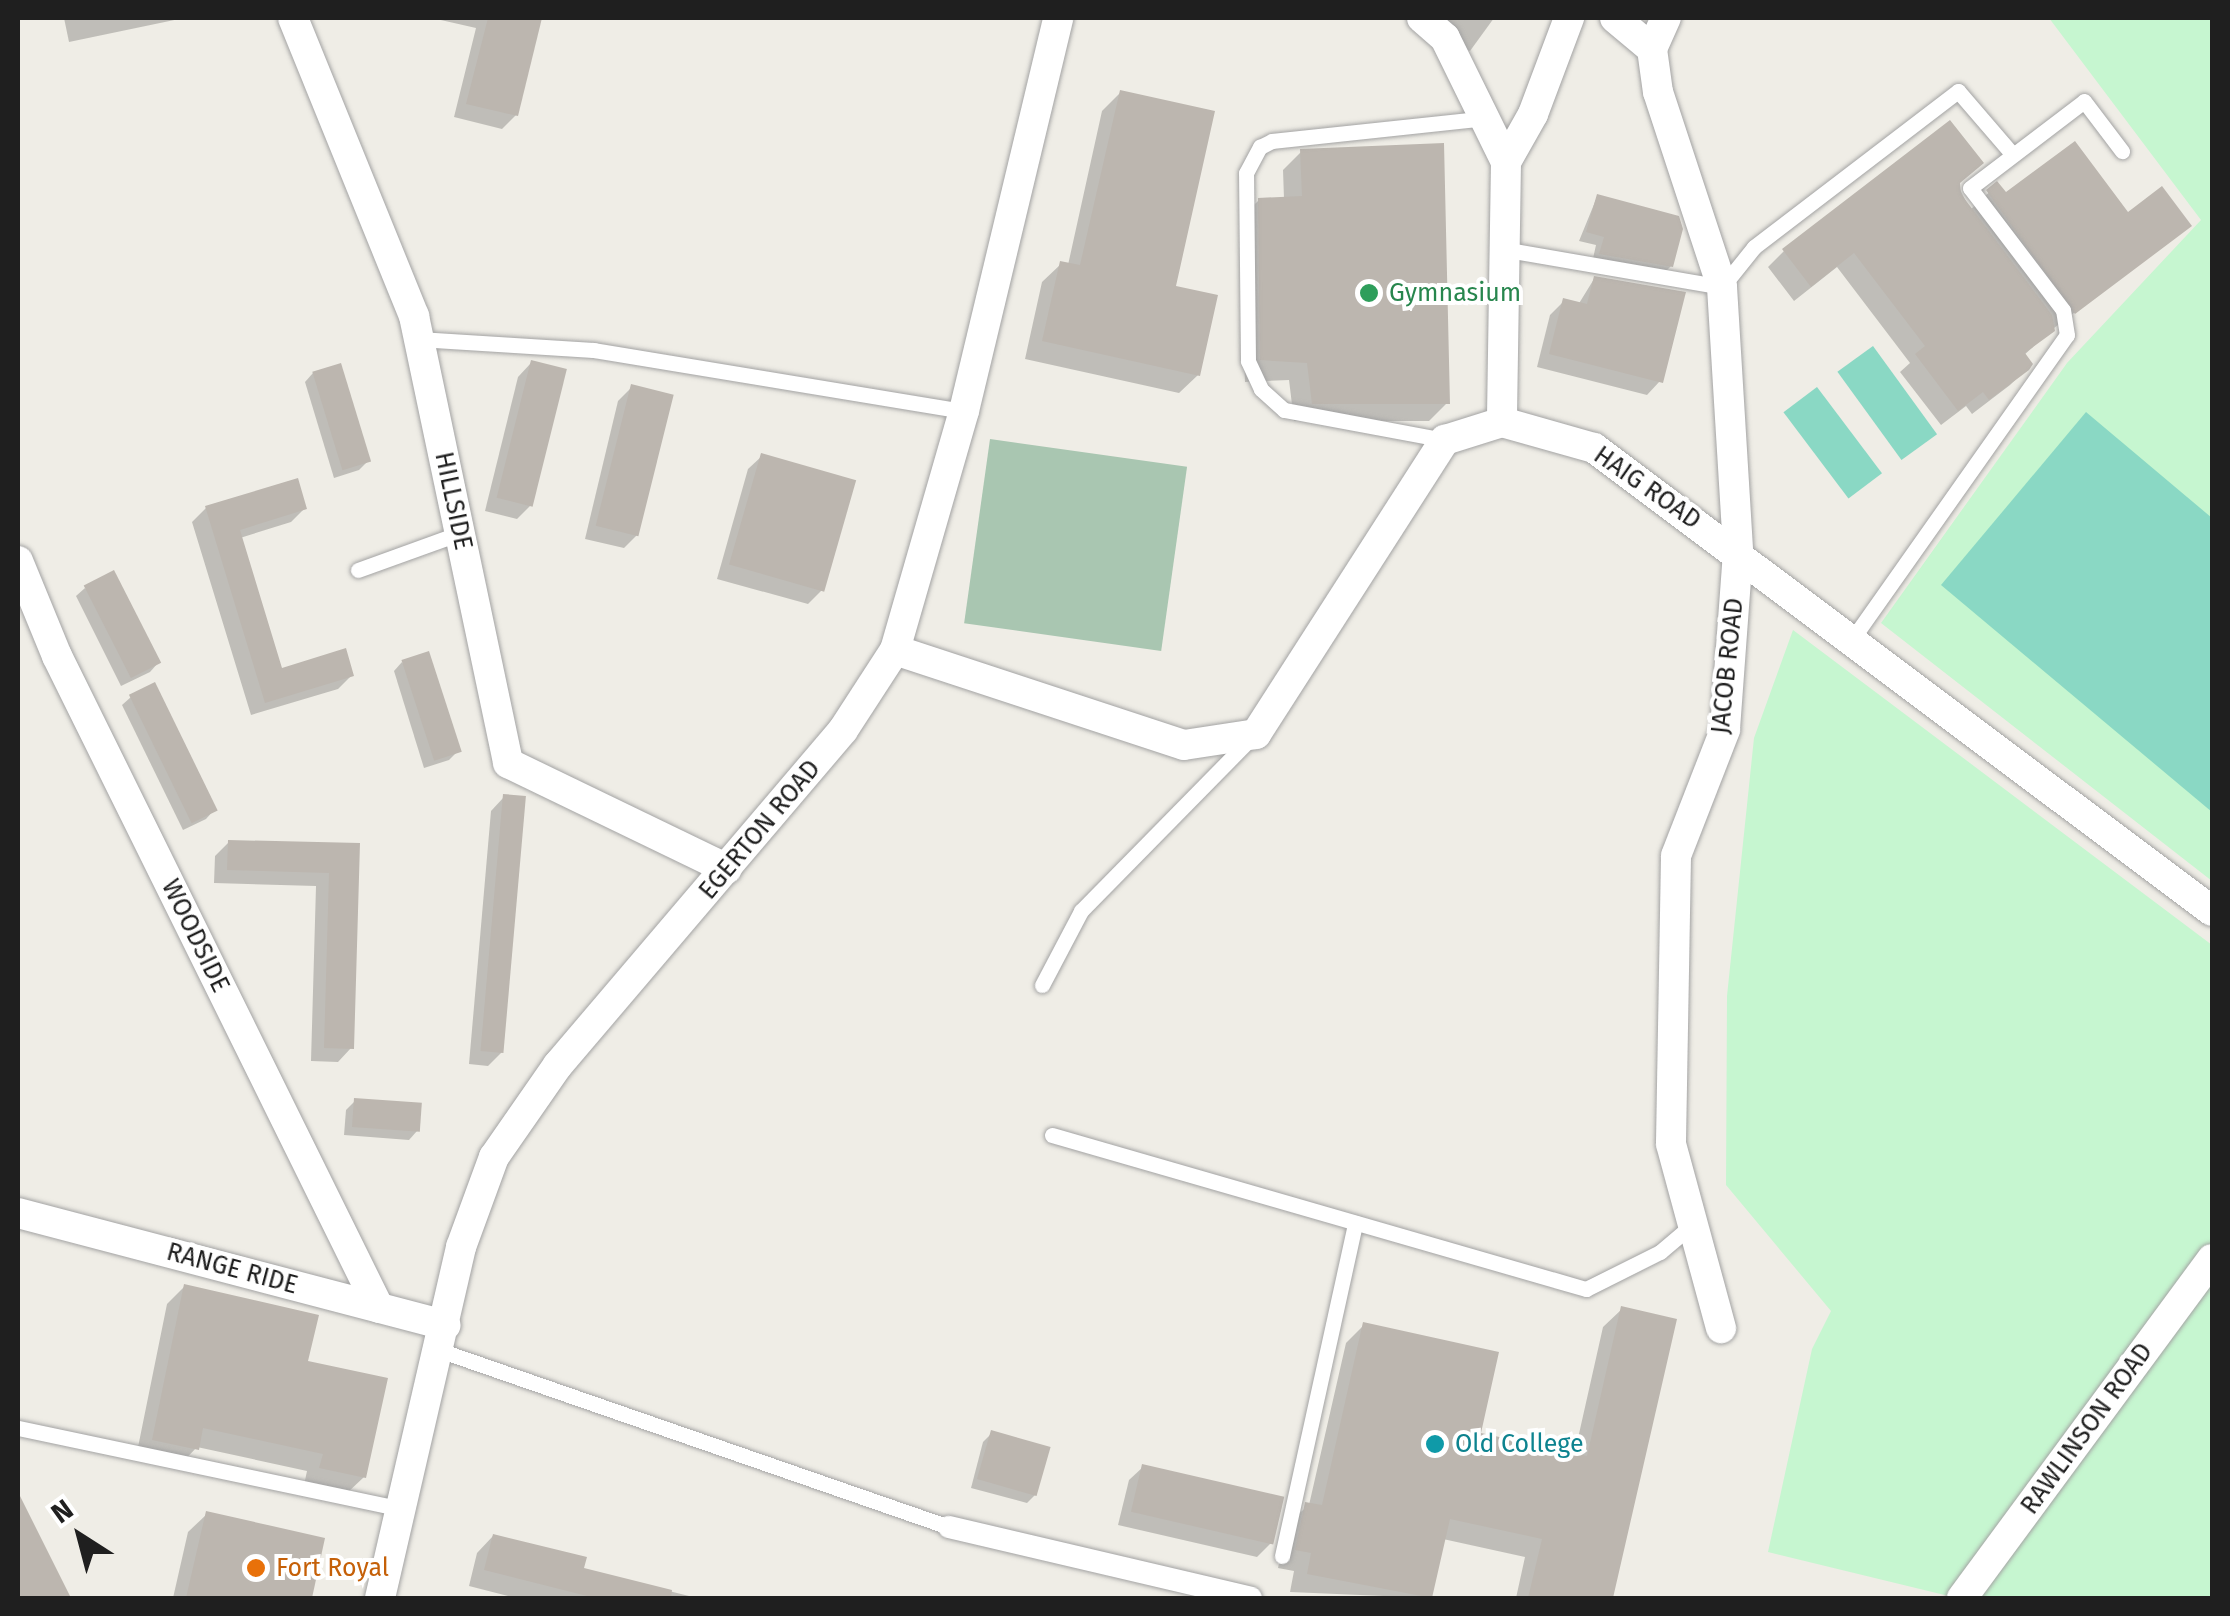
<!DOCTYPE html>
<style>
body{margin:0}
#map{position:relative;width:2230px;height:1616px;overflow:hidden;background:#efede6;font-family:"Fira Sans",sans-serif}
div>[style]{position:absolute}
.cemetery>*{inset:0;background:#a9c6b1;transform-origin:0 0}
.park>*{inset:0;background:#c6f6d0}
.pitch>*{inset:0;background:#8ad8c4;transform-origin:0 0}
.shadow>*{inset:0;background:#0003}
.building>*{inset:0;background:#bcb6af;transform-origin:0 0}
.roads{filter:drop-shadow(0 0 2px #a3a3a3) drop-shadow(0 0 2px #a3a3a3)}
.service>*{height:15px;margin:-7.5px;padding:0 7.5px;transform-origin:7.5px;border-radius:7.5px;background:#fff}
.pedestrian>*{height:22px;margin:-11px;padding:0 11px;transform-origin:11px;border-radius:11px;background:#fff}
.minor>*{height:30px;margin:-15px;padding:0 15px;transform-origin:15px;border-radius:15px;background:#fff}
.dots>*{width:28px;height:28px;translate:-50% -50%;box-sizing:border-box;border:5px solid #fff;border-radius:50%}
span{translate:-50% -50%;white-space:nowrap;text-align:center;line-height:1.15;-webkit-text-stroke:8px #fff;paint-order:stroke}
.leisure-label{font-size:25px;color:#27864d}
.left{translate:0 -50%;text-align:left}
.street-label{font-size:25px;color:#1f1f1f}
.culture-label{font-size:25px;color:#0d838f}
.food-label{font-size:25px;color:#c56008}
.frame{position:absolute;inset:0;border:20px solid #1f1f1f;pointer-events:none}
.north{position:absolute;left:30px;top:1486px;width:100px;height:100px;-webkit-text-stroke:8px #fff;paint-order:stroke;rotate:324deg;font-size:28px;font-weight:700;line-height:40px;text-align:center;color:#1f1f1f}
.north::after{content:'';display:block;margin:auto;width:35px;height:45px;background:#1f1f1f;clip-path:polygon(50% 0,100% 100%,50% 72%,0 100%)}
</style>
<div id="map">
<div class="cemetery">
<div style="left:990px;top:439px;width:199px;height:186px;rotate:8deg"></div>
</div>
<div class="park">
<div style="clip-path:polygon(2049px 18px,2212px 18px,2212px 881px,1881px 623px,2067px 363px,2201px 220px)"></div>
<div style="clip-path:polygon(1793px 630px,2212px 945px,2212px 1598px,1957px 1598px,1768px 1552px,1812px 1349px,1831px 1311px,1726px 1185px,1727px 996px,1754px 738px)"></div>
</div>
<div class="pitch">
<div style="left:1873px;top:346px;width:109px;height:44px;rotate:54deg"></div>
<div style="left:1817px;top:387px;width:108px;height:42px;rotate:53deg"></div>
<div style="clip-path:polygon(2086px 412px,2212px 518px,2212px 812px,1941px 585px)"></div>
</div>
<div class="shadow">
<div style="clip-path:polygon(64px 18px,184px 18px,69px 42px)"></div>
<div style="clip-path:polygon(432px 18px,539px 18px,516px 115px,502px 129px,454px 117px,476px 28px)"></div>
<div style="clip-path:polygon(1437px 18px,1494px 18px,1470px 51px,1431px 34px)"></div>
<div style="clip-path:polygon(1120px 93px,1198px 375px,1179px 393px,1025px 359px,1042px 282px,1061px 264px,1068px 265px,1102px 111px)"></div>
<div style="clip-path:polygon(1301px 152px,1447px 403px,1429px 421px,1294px 421px,1289px 380px,1245px 382px,1240px 219px,1259px 200px,1284px 199px,1283px 170px)"></div>
<div style="clip-path:polygon(1958px 185px,1970px 210px,1997px 185px,2006px 196px,2189px 226px,2054px 328px,2023px 356px,2027px 368px,2010px 385px,1972px 414px,1966px 406px,1941px 425px,1900px 372px,1910px 363px,1837px 267px,1794px 301px,1768px 267px,1784px 251px)"></div>
<div style="clip-path:polygon(1597px 197px,1671px 266px,1662px 275px,1592px 263px,1596px 245px,1579px 241px)"></div>
<div style="clip-path:polygon(1594px 279px,1660px 381px,1647px 395px,1537px 367px,1550px 315px,1564px 301px,1578px 305px)"></div>
<div style="clip-path:polygon(531px 363px,531px 505px,517px 519px,485px 511px,518px 377px)"></div>
<div style="clip-path:polygon(313px 373px,368px 461px,359px 470px,334px 478px,305px 382px)"></div>
<div style="clip-path:polygon(632px 387px,638px 534px,624px 548px,585px 539px,618px 401px)"></div>
<div style="clip-path:polygon(762px 456px,822px 590px,808px 604px,717px 579px,748px 469px)"></div>
<div style="clip-path:polygon(206px 508px,305px 508px,291px 522px,240px 538px,280px 671px,352px 675px,338px 689px,251px 715px,192px 522px)"></div>
<div style="clip-path:polygon(85px 588px,158px 663px,150px 672px,121px 686px,76px 596px)"></div>
<div style="clip-path:polygon(402px 662px,458px 751px,449px 760px,424px 768px,394px 671px)"></div>
<div style="clip-path:polygon(131px 697px,214px 810px,206px 819px,183px 830px,122px 705px)"></div>
<div style="clip-path:polygon(504px 797px,502px 1052px,488px 1066px,469px 1064px,491px 811px)"></div>
<div style="clip-path:polygon(229px 842px,358px 846px,351px 1048px,338px 1062px,311px 1061px,316px 886px,214px 883px,215px 856px)"></div>
<div style="clip-path:polygon(355px 1101px,417px 1131px,409px 1140px,344px 1135px,346px 1110px)"></div>
<div style="clip-path:polygon(184px 1287px,305px 1363px,364px 1477px,346px 1494px,304px 1485px,307px 1471px,197px 1447px,179px 1466px,136px 1457px,167px 1304px)"></div>
<div style="clip-path:polygon(1622px 1309px,1674px 1320px,1611px 1598px,1516px 1598px,1525px 1557px,1443px 1539px,1430px 1598px,1290px 1592px,1294px 1571px,1278px 1568px,1288px 1523px,1309px 1505px,1346px 1343px,1364px 1325px,1478px 1435px,1574px 1456px,1603px 1327px)"></div>
<div style="clip-path:polygon(992px 1433px,1036px 1494px,1027px 1503px,971px 1488px,983px 1442px)"></div>
<div style="clip-path:polygon(1143px 1467px,1271px 1543px,1257px 1557px,1118px 1525px,1129px 1480px)"></div>
<div style="clip-path:polygon(18px 1497px,69px 1598px,18px 1598px)"></div>
<div style="clip-path:polygon(207px 1514px,322px 1540px,309px 1598px,173px 1598px,188px 1532px)"></div>
<div style="clip-path:polygon(493px 1536px,581px 1569px,697px 1598px,516px 1598px,469px 1586px,477px 1553px)"></div>
</div>
<div class="building">
<div style="clip-path:polygon(488px 18px,542px 18px,518px 116px,466px 104px)"></div>
<div style="clip-path:polygon(1120px 90px,1215px 111px,1176px 286px,1218px 295px,1200px 376px,1042px 341px,1060px 261px,1080px 265px)"></div>
<div style="clip-path:polygon(1950px 120px,1984px 163px,1960px 183px,1961px 194px,2052px 315px,2055px 331px,2025px 353px,2033px 364px,2029px 370px,1989px 400px,1983px 392px,1958px 411px,1915px 354px,1925px 346px,1854px 253px,1811px 287px,1782px 249px)"></div>
<div style="clip-path:polygon(2075px 141px,2128px 212px,2162px 186px,2192px 226px,2075px 314px,1986px 190px,1997px 181px,2006px 192px)"></div>
<div style="clip-path:polygon(1444px 143px,1450px 404px,1312px 404px,1307px 363px,1260px 360px,1258px 198px,1302px 196px,1300px 149px)"></div>
<div style="clip-path:polygon(1597px 194px,1679px 216px,1683px 229px,1673px 267px,1599px 254px,1604px 237px,1586px 232px)"></div>
<div style="clip-path:polygon(1594px 276px,1686px 292px,1663px 383px,1549px 354px,1563px 298px,1587px 304px)"></div>
<div style="left:531px;top:360px;width:37px;height:142px;rotate:14deg"></div>
<div style="left:341px;top:363px;width:103px;height:30px;rotate:73deg"></div>
<div style="left:631px;top:384px;width:44px;height:146px;rotate:14deg"></div>
<div style="left:761px;top:453px;width:99px;height:116px;rotate:16deg"></div>
<div style="clip-path:polygon(298px 478px,307px 509px,240px 530px,282px 668px,346px 648px,354px 676px,265px 703px,205px 506px)"></div>
<div style="left:114px;top:570px;width:104px;height:34px;rotate:63deg"></div>
<div style="left:429px;top:651px;width:106px;height:29px;rotate:72deg"></div>
<div style="left:155px;top:682px;width:143px;height:29px;rotate:64deg"></div>
<div style="left:503px;top:794px;width:23px;height:258px;rotate:5deg"></div>
<div style="clip-path:polygon(228px 840px,360px 843px,354px 1049px,324px 1048px,329px 873px,227px 870px)"></div>
<div style="left:354px;top:1098px;width:68px;height:29px;rotate:4deg"></div>
<div style="clip-path:polygon(184px 1284px,319px 1315px,308px 1361px,388px 1378px,366px 1478px,319px 1468px,323px 1454px,203px 1428px,199px 1450px,152px 1440px)"></div>
<div style="clip-path:polygon(1621px 1306px,1677px 1319px,1613px 1598px,1528px 1598px,1542px 1539px,1450px 1519px,1432px 1598px,1307px 1574px,1311px 1553px,1295px 1550px,1305px 1502px,1322px 1505px,1363px 1322px,1499px 1352px,1481px 1433px,1587px 1456px)"></div>
<div style="left:991px;top:1430px;width:62px;height:51px;rotate:16deg"></div>
<div style="left:1142px;top:1464px;width:146px;height:49px;rotate:13deg"></div>
<div style="clip-path:polygon(18px 1492px,71px 1598px,18px 1598px)"></div>
<div style="clip-path:polygon(206px 1511px,325px 1538px,312px 1598px,186px 1598px)"></div>
<div style="clip-path:polygon(493px 1534px,587px 1557px,584px 1568px,672px 1590px,671px 1598px,595px 1598px,484px 1570px)"></div>
</div>
<div class="roads">
<div class="service">
<div style="left:1508px;top:250px;width:217px;rotate:9.8deg"></div>
<div style="left:1722px;top:287px;width:51px;rotate:-51.3deg"></div>
<div style="left:1754px;top:247px;width:257px;rotate:-37.4deg"></div>
<div style="left:1958px;top:91px;width:84px;rotate:49.3deg"></div>
<div style="left:418px;top:339px;width:176px;rotate:3.6deg"></div>
<div style="left:594px;top:350px;width:375px;rotate:9.4deg"></div>
<div style="left:1445px;top:440px;width:164px;rotate:-169.4deg"></div>
<div style="left:1284px;top:410px;width:31px;rotate:-138deg"></div>
<div style="left:1261px;top:389px;width:31px;rotate:-115deg"></div>
<div style="left:1248px;top:361px;width:188px;rotate:-90.6deg"></div>
<div style="left:1246px;top:173px;width:30px;rotate:-62deg"></div>
<div style="left:1260px;top:147px;width:13px;rotate:-27deg"></div>
<div style="left:1272px;top:141px;width:217px;rotate:-6.1deg"></div>
<div style="left:358px;top:570px;width:109px;rotate:-19.9deg"></div>
<div style="left:1853px;top:638px;width:371px;rotate:-54.8deg"></div>
<div style="left:2067px;top:335px;width:25px;rotate:-99deg"></div>
<div style="left:2063px;top:310px;width:153px;rotate:-127.3deg"></div>
<div style="left:1970px;top:188px;width:143px;rotate:-37.3deg"></div>
<div style="left:2084px;top:101px;width:63px;rotate:52.8deg"></div>
<div style="left:1042px;top:985px;width:84px;rotate:-62.2deg"></div>
<div style="left:1081px;top:911px;width:243px;rotate:-45.5deg"></div>
<div style="left:1052px;top:1135px;width:556px;rotate:16.09deg"></div>
<div style="left:1586px;top:1289px;width:83px;rotate:-26.6deg"></div>
<div style="left:1660px;top:1252px;width:43px;rotate:-40.3deg"></div>
<div style="left:439px;top:1350px;width:540px;rotate:19.14deg"></div>
<div style="left:18px;top:1428px;width:393px;rotate:11.9deg"></div>
<div style="left:1282px;top:1556px;width:341px;rotate:-77.6deg"></div>
</div>
<div class="pedestrian">
<div style="left:949px;top:1527px;width:310px;rotate:13.2deg"></div>
</div>
<div class="minor">
<div style="left:293px;top:18px;width:322px;rotate:67.9deg"></div>
<div style="left:414px;top:316px;width:457px;rotate:78.1deg"></div>
<div style="left:508px;top:763px;width:243px;rotate:25.8deg"></div>
<div style="left:1422px;top:18px;width:30px;rotate:41deg"></div>
<div style="left:1445px;top:38px;width:138px;rotate:63.8deg"></div>
<div style="left:1506px;top:162px;width:260px;rotate:90.9deg"></div>
<div style="left:1615px;top:18px;width:48px;rotate:40deg"></div>
<div style="left:1652px;top:49px;width:43px;rotate:82.1deg"></div>
<div style="left:1658px;top:92px;width:205px;rotate:71.8deg"></div>
<div style="left:1722px;top:287px;width:265px;rotate:86.5deg"></div>
<div style="left:1738px;top:552px;width:178px;rotate:94.2deg"></div>
<div style="left:1725px;top:730px;width:135px;rotate:111.3deg"></div>
<div style="left:1676px;top:856px;width:288px;rotate:91deg"></div>
<div style="left:1671px;top:1144px;width:191px;rotate:74.8deg"></div>
<div style="left:1652px;top:49px;width:34px;rotate:-66deg"></div>
<div style="left:1506px;top:162px;width:55px;rotate:-60.6deg"></div>
<div style="left:1533px;top:114px;width:103px;rotate:-69.4deg"></div>
<div style="left:18px;top:561px;width:103px;rotate:67.7deg"></div>
<div style="left:57px;top:656px;width:727px;rotate:63.72deg"></div>
<div style="left:895px;top:650px;width:304px;rotate:18.2deg"></div>
<div style="left:1184px;top:745px;width:73px;rotate:-8.7deg"></div>
<div style="left:1256px;top:734px;width:350px;rotate:-57.3deg"></div>
<div style="left:1445px;top:440px;width:60px;rotate:-17.5deg"></div>
<div style="left:1502px;top:422px;width:96px;rotate:15.8deg"></div>
<div style="left:1594px;top:448px;width:772px;rotate:36.84deg"></div>
<div style="left:18px;top:1213px;width:442px;rotate:14.7deg"></div>
<div style="left:380px;top:1598px;width:360px;rotate:-77deg"></div>
<div style="left:461px;top:1247px;width:96px;rotate:-69.9deg"></div>
<div style="left:494px;top:1157px;width:112px;rotate:-55.2deg"></div>
<div style="left:558px;top:1065px;width:440px;rotate:-49.6deg"></div>
<div style="left:843px;top:730px;width:95px;rotate:-57deg"></div>
<div style="left:895px;top:650px;width:249px;rotate:-73.9deg"></div>
<div style="left:964px;top:411px;width:404px;rotate:-76.5deg"></div>
<div style="left:1962px;top:1598px;width:421px;rotate:-53.6deg"></div>
</div>
</div>
<div class="dots">
<div style="left:1369px;top:293px;background:#2e9e5b"></div>
<div style="left:1435px;top:1444px;background:#0f9aa8"></div>
<div style="left:256px;top:1568px;background:#e8710a"></div>
</div>
<div class="leisure-label">
<span class="left" style="left:1389px;top:293px">Gymnasium</span>
</div>
<div class="street-label">
<span style="left:1647px;top:488px;rotate:35deg">HAIG ROAD</span>
<span style="left:453px;top:501px;rotate:78deg">HILLSIDE</span>
<span style="left:1728px;top:666px;rotate:-84deg">JACOB ROAD</span>
<span style="left:760px;top:830px;rotate:-50deg">EGERTON ROAD</span>
<span style="left:195px;top:936px;rotate:64deg">WOODSIDE</span>
<span style="left:232px;top:1269px;rotate:15deg">RANGE RIDE</span>
<span style="left:2087px;top:1429px;rotate:-54deg">RAWLINSON ROAD</span>
</div>
<div class="culture-label">
<span class="left" style="left:1455px;top:1444px">Old College</span>
</div>
<div class="food-label">
<span class="left" style="left:276px;top:1568px">Fort Royal</span>
</div>
<div class="frame"></div>
<div class="north">N</div>
</div>
